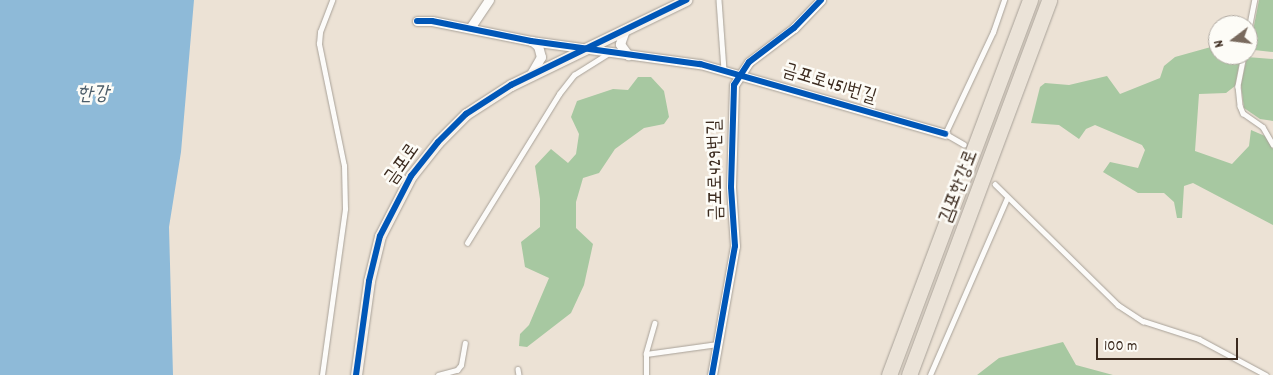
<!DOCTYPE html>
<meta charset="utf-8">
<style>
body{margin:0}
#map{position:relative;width:1273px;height:375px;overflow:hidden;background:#ece2d5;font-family:Dekko,"Poor Story",sans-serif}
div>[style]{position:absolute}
.forest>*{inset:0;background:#a7c8a1}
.water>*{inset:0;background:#8ebad8}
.roads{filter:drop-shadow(0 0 1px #a8a198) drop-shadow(0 0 1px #a8a198)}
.lane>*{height:4.5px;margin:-2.25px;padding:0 2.25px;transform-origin:2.25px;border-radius:2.25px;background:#fcfbf9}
.street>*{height:9px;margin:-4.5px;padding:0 4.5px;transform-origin:4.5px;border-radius:4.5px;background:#fcfbf9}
.secondary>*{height:11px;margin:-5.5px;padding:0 5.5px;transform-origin:5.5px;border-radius:5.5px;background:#f6f1eb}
.highway>*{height:15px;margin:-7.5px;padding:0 7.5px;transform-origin:7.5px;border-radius:7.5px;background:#ebe3d8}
.cycleway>*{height:6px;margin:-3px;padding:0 3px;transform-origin:3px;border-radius:3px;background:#0057b8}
span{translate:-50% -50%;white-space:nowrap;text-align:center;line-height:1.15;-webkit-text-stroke:5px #fdfcf7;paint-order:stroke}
.street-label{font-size:19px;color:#3b2a1e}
.water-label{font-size:20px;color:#4c5d69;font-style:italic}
.north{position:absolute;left:1208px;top:15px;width:50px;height:50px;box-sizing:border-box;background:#fdfcf7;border:1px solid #afa8a0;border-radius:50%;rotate:255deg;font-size:14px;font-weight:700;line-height:20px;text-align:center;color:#3b2a1e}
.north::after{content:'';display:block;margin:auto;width:18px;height:22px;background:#796a5e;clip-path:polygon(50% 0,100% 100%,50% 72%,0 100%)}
.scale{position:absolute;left:1096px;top:338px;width:142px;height:22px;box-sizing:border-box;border:2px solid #3b2a1e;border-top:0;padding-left:6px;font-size:15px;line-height:18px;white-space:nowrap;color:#3b2a1e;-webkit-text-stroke:4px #fdfcf7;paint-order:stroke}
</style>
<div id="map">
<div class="forest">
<div style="clip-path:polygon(1259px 0,1273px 0,1273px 52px,1254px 50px,1250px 46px)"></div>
<div style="clip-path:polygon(1218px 45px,1218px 55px,1241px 55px,1235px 86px,1226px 93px,1199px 94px,1195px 151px,1232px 164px,1249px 146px,1251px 130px,1265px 136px,1273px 149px,1273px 225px,1193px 183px,1184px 186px,1182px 218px,1177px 218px,1174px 202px,1164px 193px,1138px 193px,1103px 172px,1110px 162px,1138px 168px,1145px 150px,1142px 145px,1095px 125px,1086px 129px,1079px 139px,1059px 125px,1031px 123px,1040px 87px,1045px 83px,1069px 85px,1107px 76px,1120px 94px,1160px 78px,1164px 66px,1175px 57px)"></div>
<div style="clip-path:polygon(1247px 57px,1273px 59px,1273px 121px,1260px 119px,1244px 108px,1241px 85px)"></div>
<div style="clip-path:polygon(638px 77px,651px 77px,664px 91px,669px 117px,664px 124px,644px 128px,615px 149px,599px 173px,583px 178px,576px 202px,576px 228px,593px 244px,584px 285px,571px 313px,527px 347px,519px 346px,520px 334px,529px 325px,549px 278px,525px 267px,521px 242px,540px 227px,540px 199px,535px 166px,551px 149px,568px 163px,576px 154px,579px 134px,571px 117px,577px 101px,613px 89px,628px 90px)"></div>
<div style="clip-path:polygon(1063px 342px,1076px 365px,1113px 375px,977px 375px,999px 358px)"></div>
</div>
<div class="water">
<div style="clip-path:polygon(0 0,194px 0,181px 152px,169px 227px,173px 375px,0 375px)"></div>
</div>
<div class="roads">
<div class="lane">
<div style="left:719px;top:0;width:70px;rotate:85.9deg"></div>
<div style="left:1248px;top:32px;width:33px;rotate:-79deg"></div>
<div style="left:1244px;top:55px;width:32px;rotate:101deg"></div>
<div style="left:1238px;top:86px;width:20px;rotate:84deg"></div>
<div style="left:1240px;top:106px;width:8px;rotate:67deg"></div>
<div style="left:1243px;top:113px;width:24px;rotate:35deg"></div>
<div style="left:1263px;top:127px;width:20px;rotate:60deg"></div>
<div style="left:964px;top:145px;width:22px;rotate:-150deg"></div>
<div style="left:945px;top:134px;width:113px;rotate:-64.8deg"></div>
<div style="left:993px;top:32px;width:34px;rotate:-71deg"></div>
<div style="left:995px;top:184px;width:173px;rotate:44.5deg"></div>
<div style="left:1118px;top:305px;width:30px;rotate:33deg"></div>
<div style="left:1143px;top:321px;width:59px;rotate:17.8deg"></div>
<div style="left:1199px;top:339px;width:76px;rotate:28.2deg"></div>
<div style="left:467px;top:243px;width:175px;rotate:-58.3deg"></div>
<div style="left:559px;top:94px;width:24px;rotate:-52deg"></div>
<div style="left:574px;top:75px;width:41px;rotate:-32.2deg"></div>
<div style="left:655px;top:323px;width:32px;rotate:106deg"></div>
<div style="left:646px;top:354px;width:72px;rotate:-8deg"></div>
<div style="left:518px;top:369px;width:6px;rotate:81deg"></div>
<div style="left:322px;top:375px;width:168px;rotate:-82.1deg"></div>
<div style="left:345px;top:209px;width:43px;rotate:-91.3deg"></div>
<div style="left:344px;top:166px;width:125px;rotate:-101.6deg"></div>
<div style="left:319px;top:44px;width:12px;rotate:-85deg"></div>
<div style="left:320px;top:32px;width:34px;rotate:-69deg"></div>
<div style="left:438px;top:375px;width:20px;rotate:-15deg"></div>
<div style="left:457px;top:370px;width:6px;rotate:-51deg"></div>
<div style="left:461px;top:365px;width:22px;rotate:-80deg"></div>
<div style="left:646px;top:375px;width:21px;rotate:-90deg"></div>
<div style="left:930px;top:375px;width:193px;rotate:-66.5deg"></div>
</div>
<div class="street">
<div style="left:417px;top:21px;width:15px"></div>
<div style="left:432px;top:21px;width:101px;rotate:11.4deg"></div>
<div style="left:531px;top:41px;width:171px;rotate:7.8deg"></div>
<div style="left:700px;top:64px;width:255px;rotate:15.9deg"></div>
<div style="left:470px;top:28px;width:34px;rotate:-56deg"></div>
<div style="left:625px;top:30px;width:15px;rotate:110deg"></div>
<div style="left:620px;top:44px;width:14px;rotate:54deg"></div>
<div style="left:531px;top:74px;width:20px;rotate:-60deg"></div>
<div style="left:541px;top:57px;width:11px;rotate:-105deg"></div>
<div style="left:538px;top:46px;width:8px;rotate:-140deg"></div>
<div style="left:712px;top:375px;width:131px;rotate:-79.9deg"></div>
<div style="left:735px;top:246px;width:59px;rotate:-93.9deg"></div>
<div style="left:731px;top:187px;width:102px;rotate:-88.3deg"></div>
<div style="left:734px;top:85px;width:27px;rotate:-57deg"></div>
<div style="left:749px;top:62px;width:56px;rotate:-37.1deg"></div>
<div style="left:794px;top:28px;width:39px;rotate:-46deg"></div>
</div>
<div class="secondary">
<div style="left:356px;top:375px;width:95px;rotate:-82.1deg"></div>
<div style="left:369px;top:281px;width:46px;rotate:-76.3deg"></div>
<div style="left:380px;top:236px;width:68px;rotate:-62.7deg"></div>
<div style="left:411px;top:176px;width:43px;rotate:-51.5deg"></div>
<div style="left:438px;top:142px;width:40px;rotate:-45deg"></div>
<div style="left:466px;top:114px;width:54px;rotate:-32.8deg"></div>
<div style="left:511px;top:85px;width:195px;rotate:-25.9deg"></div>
</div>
<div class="highway">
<div style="left:889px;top:375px;width:401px;rotate:-69.4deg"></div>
<div style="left:909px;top:375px;width:400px;rotate:-69.5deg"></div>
</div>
</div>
<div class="cycleway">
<div style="left:417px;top:21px;width:15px"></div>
<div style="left:432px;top:21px;width:101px;rotate:11.4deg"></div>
<div style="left:531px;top:41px;width:171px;rotate:7.8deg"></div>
<div style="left:700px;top:64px;width:255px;rotate:15.9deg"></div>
<div style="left:356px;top:375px;width:95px;rotate:-82.1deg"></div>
<div style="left:369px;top:281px;width:46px;rotate:-76.3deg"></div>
<div style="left:380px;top:236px;width:68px;rotate:-62.7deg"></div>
<div style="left:411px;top:176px;width:43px;rotate:-51.5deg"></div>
<div style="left:438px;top:142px;width:40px;rotate:-45deg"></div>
<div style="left:466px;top:114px;width:54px;rotate:-32.8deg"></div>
<div style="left:511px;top:85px;width:195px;rotate:-25.9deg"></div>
<div style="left:712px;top:375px;width:131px;rotate:-79.9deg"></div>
<div style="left:735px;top:246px;width:59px;rotate:-93.9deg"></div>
<div style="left:731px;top:187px;width:102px;rotate:-88.3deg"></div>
<div style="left:734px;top:85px;width:27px;rotate:-57deg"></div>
<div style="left:749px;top:62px;width:56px;rotate:-37.1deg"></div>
<div style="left:794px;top:28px;width:39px;rotate:-46deg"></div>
</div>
<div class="street-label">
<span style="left:829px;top:85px;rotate:17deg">금포로451번길</span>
<span style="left:403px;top:165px;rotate:-55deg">금포로</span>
<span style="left:717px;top:170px;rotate:-91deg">금포로429번길</span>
<span style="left:960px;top:187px;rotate:-69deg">김포한강로</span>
</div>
<div class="water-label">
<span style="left:93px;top:95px">한강</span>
</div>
<div class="north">N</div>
<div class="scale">100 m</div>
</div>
